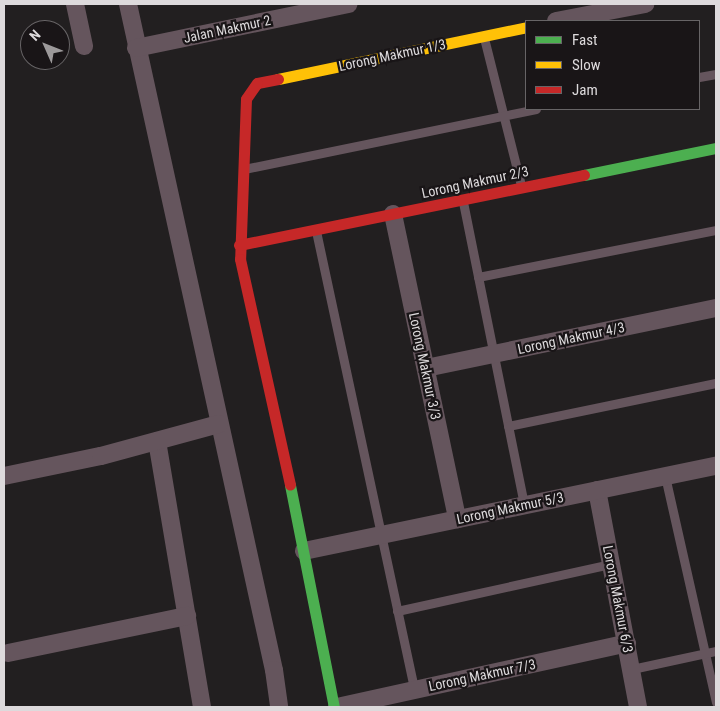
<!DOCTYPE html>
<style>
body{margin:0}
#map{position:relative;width:720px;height:711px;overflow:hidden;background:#221f20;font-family:"Roboto Condensed",sans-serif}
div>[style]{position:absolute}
.lane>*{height:9px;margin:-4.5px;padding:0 4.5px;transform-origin:4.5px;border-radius:4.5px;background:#65555d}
.street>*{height:18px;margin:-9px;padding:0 9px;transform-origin:9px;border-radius:9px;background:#65555d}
.fast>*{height:11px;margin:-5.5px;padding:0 5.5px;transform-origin:5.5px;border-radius:5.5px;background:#4caf50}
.slow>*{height:11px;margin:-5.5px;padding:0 5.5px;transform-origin:5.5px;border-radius:5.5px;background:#ffc107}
.jam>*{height:11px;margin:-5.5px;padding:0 5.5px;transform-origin:5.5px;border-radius:5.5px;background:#c62828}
span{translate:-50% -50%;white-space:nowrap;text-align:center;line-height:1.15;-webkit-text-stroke:4.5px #191517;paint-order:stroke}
.street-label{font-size:14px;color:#dddadc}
.frame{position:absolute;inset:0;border:5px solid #dddadc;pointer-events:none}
.legend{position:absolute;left:525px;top:20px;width:175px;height:90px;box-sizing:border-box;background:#191517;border:1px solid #676466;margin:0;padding:6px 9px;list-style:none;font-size:15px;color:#dddadc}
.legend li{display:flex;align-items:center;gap:10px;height:25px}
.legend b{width:25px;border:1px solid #676466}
.north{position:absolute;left:20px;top:20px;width:50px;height:50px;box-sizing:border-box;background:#191517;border:1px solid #676466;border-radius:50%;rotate:314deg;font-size:14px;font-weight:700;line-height:20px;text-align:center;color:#dddadc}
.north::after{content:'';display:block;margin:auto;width:18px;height:22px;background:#9c999a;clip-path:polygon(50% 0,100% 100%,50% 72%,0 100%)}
</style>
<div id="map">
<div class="lane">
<div style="left:484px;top:38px;width:152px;rotate:75.9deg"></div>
<div style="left:699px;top:77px;width:17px;rotate:-10deg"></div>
<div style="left:244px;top:169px;width:298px;rotate:-11.6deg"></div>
<div style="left:463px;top:202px;width:309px;rotate:78.6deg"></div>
<div style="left:316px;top:231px;width:469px;rotate:77.9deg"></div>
<div style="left:478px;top:277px;width:243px;rotate:-11.2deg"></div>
<div style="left:508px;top:426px;width:212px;rotate:-11.7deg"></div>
<div style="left:665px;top:476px;width:232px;rotate:77.3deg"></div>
<div style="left:397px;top:611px;width:219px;rotate:-12.4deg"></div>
<div style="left:632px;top:669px;width:86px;rotate:-12.1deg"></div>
</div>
<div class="street">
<div style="left:75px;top:4px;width:43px;rotate:77.9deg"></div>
<div style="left:128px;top:4px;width:682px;rotate:77.64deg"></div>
<div style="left:274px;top:670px;width:37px;rotate:82deg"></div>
<div style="left:556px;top:21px;width:91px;rotate:-10.8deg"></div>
<div style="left:136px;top:48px;width:217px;rotate:-11.7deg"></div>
<div style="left:393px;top:214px;width:312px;rotate:78.1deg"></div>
<div style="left:426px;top:368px;width:296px;rotate:-11.7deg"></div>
<div style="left:157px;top:441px;width:270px;rotate:80.4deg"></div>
<div style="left:4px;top:476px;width:99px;rotate:-11.7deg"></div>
<div style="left:101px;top:456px;width:122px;rotate:-15.2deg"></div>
<div style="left:597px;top:490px;width:221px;rotate:79.3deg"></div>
<div style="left:304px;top:551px;width:421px;rotate:-11.7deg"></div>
<div style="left:8px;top:653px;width:183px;rotate:-11.7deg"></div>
<div style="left:337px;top:707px;width:297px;rotate:-12.4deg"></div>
</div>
<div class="fast">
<div style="left:584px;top:175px;width:135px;rotate:-11.6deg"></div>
<div style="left:290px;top:485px;width:226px;rotate:78.8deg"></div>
</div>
<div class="slow">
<div style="left:278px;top:79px;width:253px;rotate:-11.8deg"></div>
</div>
<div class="jam">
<div style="left:278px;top:79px;width:21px;rotate:169deg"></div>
<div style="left:257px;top:83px;width:19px;rotate:125deg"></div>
<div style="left:246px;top:99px;width:160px;rotate:92.1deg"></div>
<div style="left:240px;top:259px;width:231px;rotate:77.5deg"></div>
<div style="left:239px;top:245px;width:352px;rotate:-11.5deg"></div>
</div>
<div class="street-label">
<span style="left:227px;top:29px;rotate:-12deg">Jalan Makmur 2</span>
<span style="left:392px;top:55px;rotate:-12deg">Lorong Makmur 1/3</span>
<span style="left:475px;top:182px;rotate:-12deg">Lorong Makmur 2/3</span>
<span style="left:571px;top:338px;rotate:-12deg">Lorong Makmur 4/3</span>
<span style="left:425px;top:366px;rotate:78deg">Lorong Makmur 3/3</span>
<span style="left:510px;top:508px;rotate:-12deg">Lorong Makmur 5/3</span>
<span style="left:618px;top:599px;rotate:79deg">Lorong Makmur 6/3</span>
<span style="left:482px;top:675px;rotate:-12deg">Lorong Makmur 7/3</span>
</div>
<div class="frame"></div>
<ul class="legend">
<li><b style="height:6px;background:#4caf50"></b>Fast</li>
<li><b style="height:6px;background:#ffc107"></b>Slow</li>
<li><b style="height:6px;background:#c62828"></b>Jam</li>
</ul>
<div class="north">N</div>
</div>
